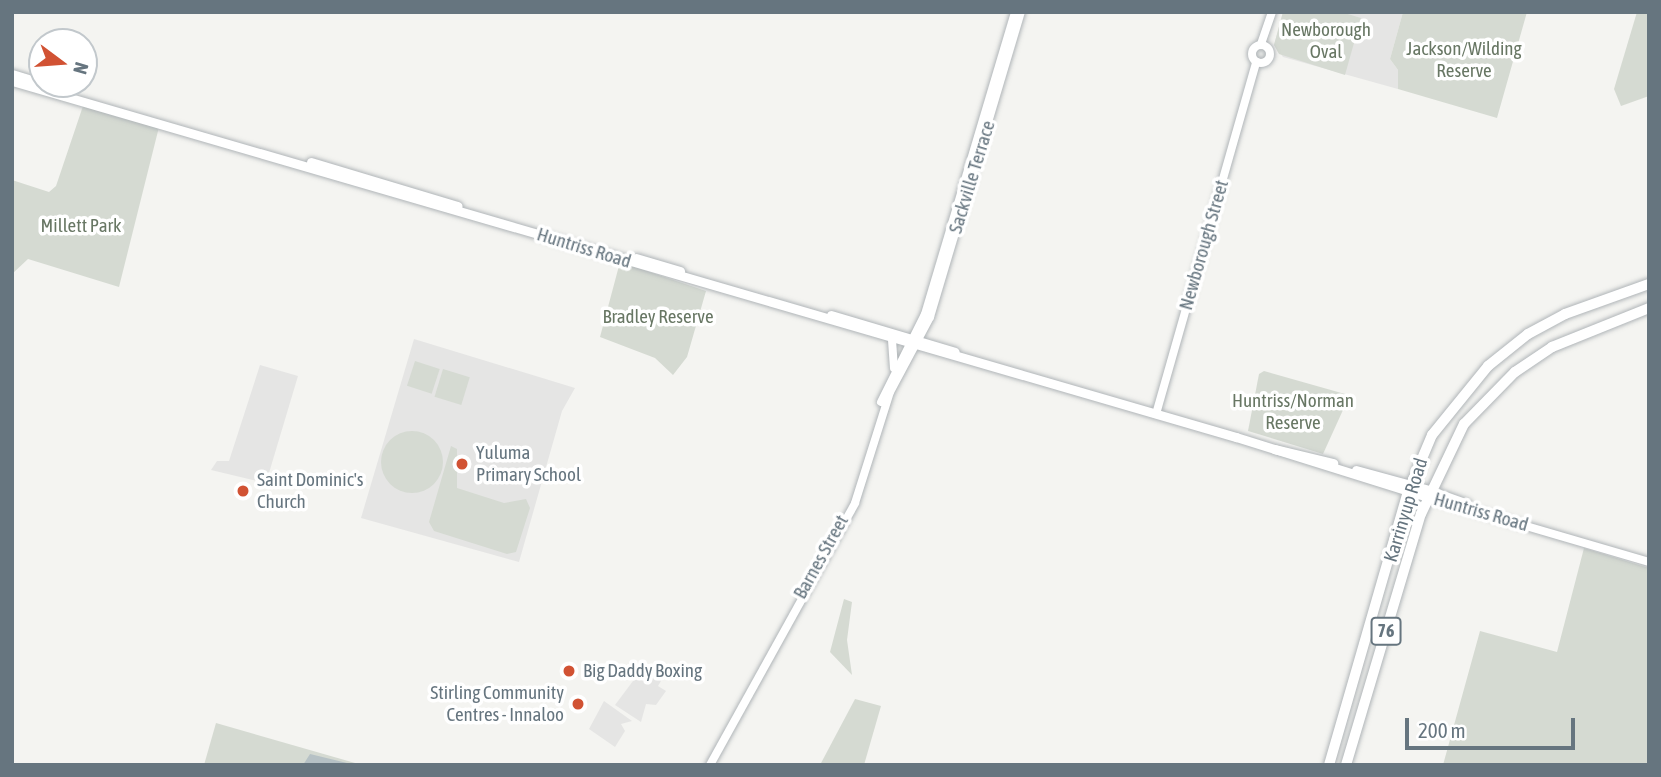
<!DOCTYPE html>
<style>
body{margin:0}
#map{position:relative;width:1661px;height:777px;overflow:hidden;background:#f4f4f1;font-family:"Asap Condensed",sans-serif}
div>[style]{position:absolute}
.built>*{inset:0;background:#e5e5e4}
.green>*{inset:0;background:#d5dad2;transform-origin:0 0}
.round{border-radius:50%}
.water>*{inset:0;background:#b6c1c5}
.roads{filter:drop-shadow(0 0 2px #b0b5b8) drop-shadow(0 0 2px #b0b5b8)}
.secondary>*{height:8px;margin:-4px;padding:0 4px;transform-origin:4px;border-radius:4px;background:#fff}
.secondary>.ring{margin:-4px;padding:0;box-sizing:content-box;background:none;border:8px solid #fff;border-radius:50%}
.primary>*{height:9px;margin:-4.5px;padding:0 4.5px;transform-origin:4.5px;border-radius:4.5px;background:#fff}
.highway>*{height:10px;margin:-5px;padding:0 5px;transform-origin:5px;border-radius:5px;background:#fff}
.dots>*{width:19px;height:19px;translate:-50% -50%;box-sizing:border-box;border:4px solid #fff;border-radius:50%}
span{translate:-50% -50%;white-space:nowrap;text-align:center;line-height:1.15;-webkit-text-stroke:7px #fff;paint-order:stroke}
.shield-label span{padding:2px 5px;background:#fff;border:2px solid;border-radius:5px;-webkit-text-stroke-width:0}
.shield-label{font-size:18px;color:#66757f;font-weight:700}
.park-label{font-size:19px;color:#687764}
.street-label{font-size:19px;color:#66757f}
.poi-label{font-size:19px;color:#66757f}
.left{translate:0 -50%;text-align:left}
.right{translate:-100% -50%;text-align:right}
.frame{position:absolute;inset:0;border:14px solid #66757f;pointer-events:none}
.north{position:absolute;left:28px;top:28px;width:70px;height:70px;box-sizing:border-box;background:#fff;border:2px solid #c2c8cc;border-radius:50%;rotate:106deg;font-size:19px;font-weight:700;line-height:28px;text-align:center;color:#66757f}
.north::after{content:'';display:block;margin:auto;width:24px;height:32px;background:#d15233;clip-path:polygon(50% 0,100% 100%,50% 72%,0 100%)}
.scale{position:absolute;left:1405px;top:718px;width:170px;height:32px;box-sizing:border-box;border:4px solid #66757f;border-top:0;padding-left:9px;font-size:21px;line-height:24px;white-space:nowrap;color:#66757f;-webkit-text-stroke:5px #fff;paint-order:stroke}
</style>
<div id="map">
<div class="built">
<div style="clip-path:polygon(1283px 12px,1403px 12px,1390px 59px,1398px 70px,1398px 89px,1283px 57px,1274px 45px)"></div>
<div style="clip-path:polygon(414px 339px,575px 388px,562px 411px,519px 562px,361px 518px)"></div>
<div style="clip-path:polygon(260px 365px,298px 376px,266px 483px,211px 470px,217px 461px,229px 461px)"></div>
<div style="clip-path:polygon(642px 669px,650px 669px,647px 673px,657px 676px,661px 681px,658px 686px,666px 691px,656px 705px,646px 704px,641px 722px,615px 705px)"></div>
<div style="clip-path:polygon(604px 701px,632px 721px,621px 724px,625px 731px,615px 747px,589px 729px)"></div>
</div>
<div class="green">
<div style="clip-path:polygon(1283px 12px,1341px 12px,1361px 18px,1345px 75px,1279px 54px,1274px 45px)"></div>
<div style="clip-path:polygon(1403px 12px,1527px 12px,1497px 118px,1398px 89px,1398px 70px,1390px 59px)"></div>
<div style="clip-path:polygon(1637px 12px,1649px 12px,1649px 96px,1621px 106px,1614px 89px)"></div>
<div style="clip-path:polygon(83px 106px,159px 127px,119px 287px,28px 259px,12px 274px,12px 180px,49px 192px,56px 186px)"></div>
<div style="clip-path:polygon(620px 262px,706px 291px,687px 357px,673px 375px,655px 358px,600px 337px)"></div>
<div style="left:415px;top:361px;width:26px;height:26px;rotate:18deg"></div>
<div style="left:443px;top:369px;width:28px;height:29px;rotate:17deg"></div>
<div style="clip-path:polygon(1264px 371px,1345px 394px,1348px 399px,1323px 454px,1248px 431px,1259px 374px)"></div>
<div class="round" style="left:381px;top:431px;width:62px;height:62px"></div>
<div style="clip-path:polygon(451px 446px,457px 449px,457px 488px,504px 503px,526px 499px,530px 508px,516px 552px,507px 554px,434px 531px,429px 522px)"></div>
<div style="clip-path:polygon(1584px 548px,1649px 568px,1649px 765px,1443px 765px,1480px 631px,1557px 652px)"></div>
<div style="clip-path:polygon(844px 599px,852px 602px,847px 640px,852px 675px,830px 652px)"></div>
<div style="clip-path:polygon(855px 699px,881px 706px,864px 765px,820px 765px)"></div>
<div style="clip-path:polygon(216px 723px,362px 765px,204px 765px)"></div>
</div>
<div class="water">
<div style="clip-path:polygon(310px 754px,347px 763px,303px 765px)"></div>
</div>
<div class="roads">
<div class="secondary">
<div style="left:1261px;top:44px;width:34px;rotate:-71deg"></div>
<div class="ring" style="left:1252px;top:45px;width:10px;height:10px"></div>
<div style="left:892px;top:340px;width:28px;rotate:86deg"></div>
<div style="left:881px;top:402px;width:98px;rotate:-63.4deg"></div>
<div style="left:925px;top:314px;width:315px;rotate:-73.4deg"></div>
<div style="left:1156px;top:414px;width:366px;rotate:-74.1deg"></div>
<div style="left:1429px;top:490px;width:41px;rotate:19.7deg"></div>
<div style="left:1427px;top:497px;width:231px;rotate:16.3deg"></div>
<div style="left:710px;top:765px;width:299px;rotate:-61deg"></div>
<div style="left:855px;top:503px;width:116px;rotate:-72.5deg"></div>
<div style="left:890px;top:392px;width:85px;rotate:-61.9deg"></div>
<div style="left:930px;top:317px;width:318px;rotate:-73.4deg"></div>
</div>
<div class="primary">
<div style="left:12px;top:74px;width:31px;rotate:17deg"></div>
<div style="left:12px;top:81px;width:1275px;rotate:16.22deg"></div>
<div style="left:1236px;top:437px;width:200px;rotate:17.4deg"></div>
<div style="left:311px;top:162px;width:153px;rotate:16.7deg"></div>
<div style="left:636px;top:258px;width:46px;rotate:16.5deg"></div>
<div style="left:831px;top:315px;width:129px;rotate:16.6deg"></div>
<div style="left:1274px;top:449px;width:61px;rotate:13.3deg"></div>
<div style="left:1356px;top:470px;width:76px;rotate:15.3deg"></div>
</div>
<div class="highway">
<div style="left:1329px;top:765px;width:284px;rotate:-73.9deg"></div>
<div style="left:1408px;top:492px;width:62px;rotate:-67.2deg"></div>
<div style="left:1432px;top:435px;width:89px;rotate:-50.9deg"></div>
<div style="left:1488px;top:366px;width:51px;rotate:-38.7deg"></div>
<div style="left:1528px;top:334px;width:42px;rotate:-28.4deg"></div>
<div style="left:1565px;top:314px;width:89px;rotate:-19.7deg"></div>
<div style="left:1346px;top:765px;width:262px;rotate:-73.4deg"></div>
<div style="left:1421px;top:514px;width:100px;rotate:-64.5deg"></div>
<div style="left:1464px;top:424px;width:73px;rotate:-45.6deg"></div>
<div style="left:1515px;top:372px;width:45px;rotate:-34deg"></div>
<div style="left:1552px;top:347px;width:105px;rotate:-21.9deg"></div>
</div>
</div>
<div class="dots">
<div style="left:462px;top:464px;background:#d15233"></div>
<div style="left:243px;top:491px;background:#d15233"></div>
<div style="left:569px;top:671px;background:#d15233"></div>
<div style="left:578px;top:704px;background:#d15233"></div>
</div>
<div class="shield-label">
<span style="left:1386px;top:631px">76</span>
</div>
<div class="park-label">
<span style="left:1326px;top:41px">Newborough<br>Oval</span>
<span style="left:1464px;top:60px">Jackson/Wilding<br>Reserve</span>
<span style="left:81px;top:226px">Millett Park</span>
<span style="left:658px;top:317px">Bradley Reserve</span>
<span style="left:1293px;top:412px">Huntriss/Norman<br>Reserve</span>
</div>
<div class="street-label">
<span style="left:972px;top:177px;rotate:-73deg">Sackville Terrace</span>
<span style="left:1204px;top:245px;rotate:-74deg">Newborough Street</span>
<span style="left:584px;top:248px;rotate:17deg">Huntriss Road</span>
<span style="left:1406px;top:510px;rotate:-73deg">Karrinyup Road</span>
<span style="left:1481px;top:512px;rotate:16deg">Huntriss Road</span>
<span style="left:821px;top:557px;rotate:-61deg">Barnes Street</span>
</div>
<div class="poi-label">
<span class="left" style="left:476px;top:464px">Yuluma<br>Primary School</span>
<span class="left" style="left:257px;top:491px">Saint Dominic's<br>Church</span>
<span class="left" style="left:583px;top:671px">Big Daddy Boxing</span>
<span class="right" style="left:564px;top:704px">Stirling Community<br>Centres - Innaloo</span>
</div>
<div class="frame"></div>
<div class="north">N</div>
<div class="scale">200 m</div>
</div>
